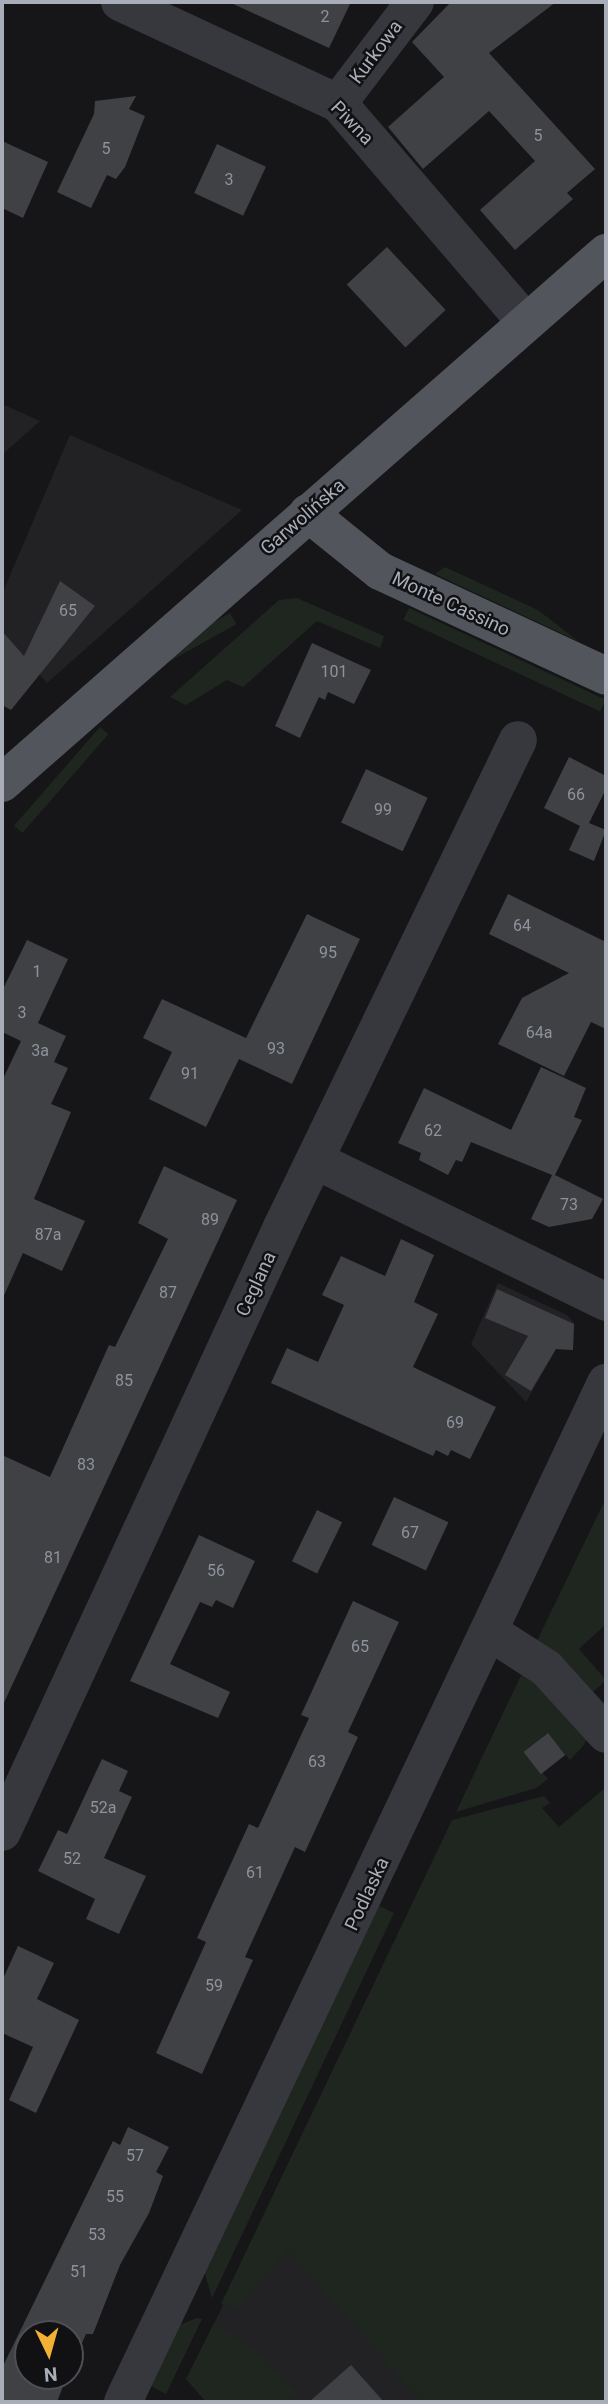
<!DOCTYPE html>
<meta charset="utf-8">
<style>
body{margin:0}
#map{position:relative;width:608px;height:2404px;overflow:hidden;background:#161618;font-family:Roboto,sans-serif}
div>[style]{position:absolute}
.built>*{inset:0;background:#222225}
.green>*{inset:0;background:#1e261f;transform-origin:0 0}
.building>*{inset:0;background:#404145;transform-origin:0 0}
.minor>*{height:38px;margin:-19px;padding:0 19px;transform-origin:19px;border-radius:19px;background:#37383d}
.major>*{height:38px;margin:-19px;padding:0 19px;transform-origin:19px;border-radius:19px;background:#53555c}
span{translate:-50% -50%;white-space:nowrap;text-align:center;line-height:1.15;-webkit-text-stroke:5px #111113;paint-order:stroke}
.number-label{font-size:16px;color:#8e929b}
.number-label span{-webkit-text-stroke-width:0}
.street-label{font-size:19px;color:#a8adb8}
.frame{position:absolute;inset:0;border:4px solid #a8adb8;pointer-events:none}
.north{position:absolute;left:14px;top:2320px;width:70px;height:70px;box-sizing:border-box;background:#111113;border:2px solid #4d4f55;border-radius:50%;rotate:175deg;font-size:19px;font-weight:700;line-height:28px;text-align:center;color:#a8adb8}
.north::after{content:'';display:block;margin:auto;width:24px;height:32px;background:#f2b134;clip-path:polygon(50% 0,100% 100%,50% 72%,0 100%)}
</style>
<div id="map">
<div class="built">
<div style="clip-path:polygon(2px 404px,40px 421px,2px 455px)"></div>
<div style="clip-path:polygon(70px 435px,242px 510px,47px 683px,2px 631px,2px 594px)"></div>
<div style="clip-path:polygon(498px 1283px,567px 1315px,574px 1323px,573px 1350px,556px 1349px,526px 1402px,471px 1344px)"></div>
<div style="clip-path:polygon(308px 2134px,606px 2402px,218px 2402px,191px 2370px)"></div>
</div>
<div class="green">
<div style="clip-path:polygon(445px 567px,538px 610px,578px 641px,435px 574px)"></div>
<div style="clip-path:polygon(297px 598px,384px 636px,380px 648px,317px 621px,243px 687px,227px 680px,186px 705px,170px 697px,279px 600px)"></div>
<div style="left:409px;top:608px;width:217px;height:13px;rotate:25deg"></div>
<div style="left:230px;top:613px;width:13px;height:111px;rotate:61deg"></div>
<div style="left:100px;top:727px;width:11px;height:131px;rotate:41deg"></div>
<div style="clip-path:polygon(606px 1498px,606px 1624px,579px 1649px,606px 1680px,591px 1694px,533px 1649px)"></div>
<div style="clip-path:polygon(525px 1667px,588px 1735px,584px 1745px,570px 1760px,547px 1733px,525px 1753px,548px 1779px,536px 1788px,456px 1812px)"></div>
<div style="clip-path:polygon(606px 1787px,606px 2402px,422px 2402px,287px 2250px,237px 2309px,221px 2304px,452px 1820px,544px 1796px,550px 1803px,542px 1808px,559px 1827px)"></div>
<div style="clip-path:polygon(375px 1904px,394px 1913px,212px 2298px,202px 2264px)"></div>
<div style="clip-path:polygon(197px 2318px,202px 2319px,166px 2394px,156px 2389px,150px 2385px,177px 2326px)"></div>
<div style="clip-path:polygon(214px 2323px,263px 2356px,297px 2392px,286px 2402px,206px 2402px,186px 2379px)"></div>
</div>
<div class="building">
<div style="clip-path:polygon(229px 2px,351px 2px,329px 48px)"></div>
<div style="clip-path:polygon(451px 2px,556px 2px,489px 53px,595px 169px,567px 193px,573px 199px,515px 250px,480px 210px,535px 161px,489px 111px,423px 169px,388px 127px,444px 77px,412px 42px)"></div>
<div style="clip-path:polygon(136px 96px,129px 109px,145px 116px,125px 167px,116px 179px,107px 175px,91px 208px,57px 192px,94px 114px,95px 101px)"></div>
<div style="clip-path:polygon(2px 141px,48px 162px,23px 218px,2px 208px)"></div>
<div style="left:217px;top:144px;width:54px;height:54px;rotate:25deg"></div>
<div style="left:387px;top:247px;width:86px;height:55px;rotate:47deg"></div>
<div style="clip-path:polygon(60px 581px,95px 606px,11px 710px,2px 705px,2px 631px,24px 656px)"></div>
<div style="clip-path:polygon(312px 643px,371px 670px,354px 704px,328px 692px,325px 700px,319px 697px,300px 738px,275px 726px)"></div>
<div style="clip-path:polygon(569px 757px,606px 776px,606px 789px,589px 823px,606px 830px,594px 861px,569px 850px,580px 826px,544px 808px)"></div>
<div style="left:366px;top:769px;width:68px;height:59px;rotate:25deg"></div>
<div style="clip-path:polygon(508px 894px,606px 942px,606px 1029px,591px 1022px,564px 1076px,498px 1044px,522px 998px,569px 973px,489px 934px)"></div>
<div style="clip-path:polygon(307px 914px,360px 939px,292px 1084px,239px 1059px,206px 1127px,149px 1099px,172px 1052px,143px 1038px,162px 999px,246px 1038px)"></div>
<div style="clip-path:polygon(27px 940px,68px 959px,38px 1023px,66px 1036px,54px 1062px,68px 1068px,51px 1104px,71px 1112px,34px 1199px,85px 1221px,62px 1271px,23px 1253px,2px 1300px,2px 1081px,21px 1041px,2px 1032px,2px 991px)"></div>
<div style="clip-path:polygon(541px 1067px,586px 1088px,574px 1117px,582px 1120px,555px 1175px,603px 1199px,592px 1219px,549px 1227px,531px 1219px,552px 1175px,471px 1142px,462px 1162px,456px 1160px,448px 1175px,419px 1160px,421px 1153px,398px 1143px,424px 1088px,511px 1130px)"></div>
<div style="clip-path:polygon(164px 1166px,237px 1200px,2px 1707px,2px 1455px,50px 1477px,109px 1345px,115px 1347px,168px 1239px,138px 1223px)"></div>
<div style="clip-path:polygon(401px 1239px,434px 1255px,414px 1302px,438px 1314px,413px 1367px,496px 1407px,470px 1459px,451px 1450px,448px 1456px,436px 1450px,433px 1456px,271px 1383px,287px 1348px,318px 1362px,344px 1305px,322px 1295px,341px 1256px,385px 1276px)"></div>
<div style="clip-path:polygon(497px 1289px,574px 1324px,573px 1350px,556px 1349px,531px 1391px,505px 1375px,528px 1336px,485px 1318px)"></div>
<div style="left:394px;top:1497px;width:60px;height:53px;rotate:25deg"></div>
<div style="left:317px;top:1510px;width:28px;height:57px;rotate:26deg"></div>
<div style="clip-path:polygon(199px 1535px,255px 1561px,233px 1608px,216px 1600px,212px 1607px,200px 1602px,170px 1664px,230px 1692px,218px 1718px,130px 1681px)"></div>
<div style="clip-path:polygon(353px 1601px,399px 1622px,348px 1732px,358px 1737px,305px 1852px,295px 1847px,245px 1957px,253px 1960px,202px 2074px,156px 2053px,206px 1942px,197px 1938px,249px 1824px,258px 1828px,309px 1718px,301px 1715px)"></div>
<div style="left:548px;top:1733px;width:28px;height:31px;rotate:52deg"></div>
<div style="clip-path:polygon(102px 1759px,128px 1771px,119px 1791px,132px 1797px,104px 1858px,146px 1876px,119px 1934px,86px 1919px,95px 1899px,38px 1871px,58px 1830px,67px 1834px)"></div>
<div style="clip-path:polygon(18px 1946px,54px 1963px,37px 1999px,79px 2020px,36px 2113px,9px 2100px,33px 2047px,2px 2033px,2px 1981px)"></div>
<div style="clip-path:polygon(128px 2127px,169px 2147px,156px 2172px,163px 2176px,149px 2213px,120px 2265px,93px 2334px,86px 2334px,70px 2370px,70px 2334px,28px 2334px,28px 2376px,67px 2376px,57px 2402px,2px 2402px,2px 2368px,113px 2141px,120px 2145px)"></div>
<div style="clip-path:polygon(351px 2365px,384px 2402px,309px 2402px)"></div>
</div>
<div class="minor">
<div style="left:120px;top:2px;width:240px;rotate:24.9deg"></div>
<div style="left:338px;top:103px;width:289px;rotate:49.4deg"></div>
<div style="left:338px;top:103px;width:127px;rotate:-52.7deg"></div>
<div style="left:315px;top:1160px;width:324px;rotate:26deg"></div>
<div style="left:490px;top:1632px;width:67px;rotate:32.7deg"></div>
<div style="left:546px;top:1668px;width:89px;rotate:47.7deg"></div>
<div style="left:2px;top:1832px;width:667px;rotate:-65.16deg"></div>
<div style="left:282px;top:1227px;width:541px;rotate:-64.15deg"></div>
<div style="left:123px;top:2402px;width:1128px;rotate:-64.64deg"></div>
</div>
<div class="major">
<div style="left:308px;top:513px;width:92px;rotate:38.9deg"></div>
<div style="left:380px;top:571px;width:249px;rotate:24.9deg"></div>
<div style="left:2px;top:783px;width:804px;rotate:-41.27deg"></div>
</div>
<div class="number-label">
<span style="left:325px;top:17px">2</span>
<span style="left:538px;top:136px">5</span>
<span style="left:106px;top:149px">5</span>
<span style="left:229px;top:180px">3</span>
<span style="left:68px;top:611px">65</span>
<span style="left:334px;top:672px">101</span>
<span style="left:576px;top:795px">66</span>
<span style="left:383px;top:810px">99</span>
<span style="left:522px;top:926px">64</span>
<span style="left:328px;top:953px">95</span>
<span style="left:37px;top:972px">1</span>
<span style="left:22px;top:1013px">3</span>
<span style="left:539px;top:1033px">64a</span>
<span style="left:276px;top:1049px">93</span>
<span style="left:40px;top:1051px">3a</span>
<span style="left:190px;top:1074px">91</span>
<span style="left:433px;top:1131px">62</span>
<span style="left:569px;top:1205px">73</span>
<span style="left:210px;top:1220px">89</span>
<span style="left:48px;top:1235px">87a</span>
<span style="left:168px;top:1293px">87</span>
<span style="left:124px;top:1381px">85</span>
<span style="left:455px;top:1423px">69</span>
<span style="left:86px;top:1465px">83</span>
<span style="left:410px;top:1533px">67</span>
<span style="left:53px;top:1558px">81</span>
<span style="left:216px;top:1571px">56</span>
<span style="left:360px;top:1647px">65</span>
<span style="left:317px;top:1762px">63</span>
<span style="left:103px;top:1808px">52a</span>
<span style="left:72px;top:1859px">52</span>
<span style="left:255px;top:1873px">61</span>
<span style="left:214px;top:1986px">59</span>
<span style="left:135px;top:2156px">57</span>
<span style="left:115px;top:2197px">55</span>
<span style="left:97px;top:2235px">53</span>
<span style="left:79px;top:2272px">51</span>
</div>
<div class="street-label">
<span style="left:376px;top:52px;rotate:-53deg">Kurkowa</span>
<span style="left:352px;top:123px;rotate:46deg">Piwna</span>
<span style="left:303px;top:517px;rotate:-41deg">Garwolińska</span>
<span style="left:451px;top:604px;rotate:25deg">Monte Cassino</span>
<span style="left:256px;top:1284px;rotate:-65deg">Ceglana</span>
<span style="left:367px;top:1894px;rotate:-65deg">Podlaska</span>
</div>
<div class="frame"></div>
<div class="north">N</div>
</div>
